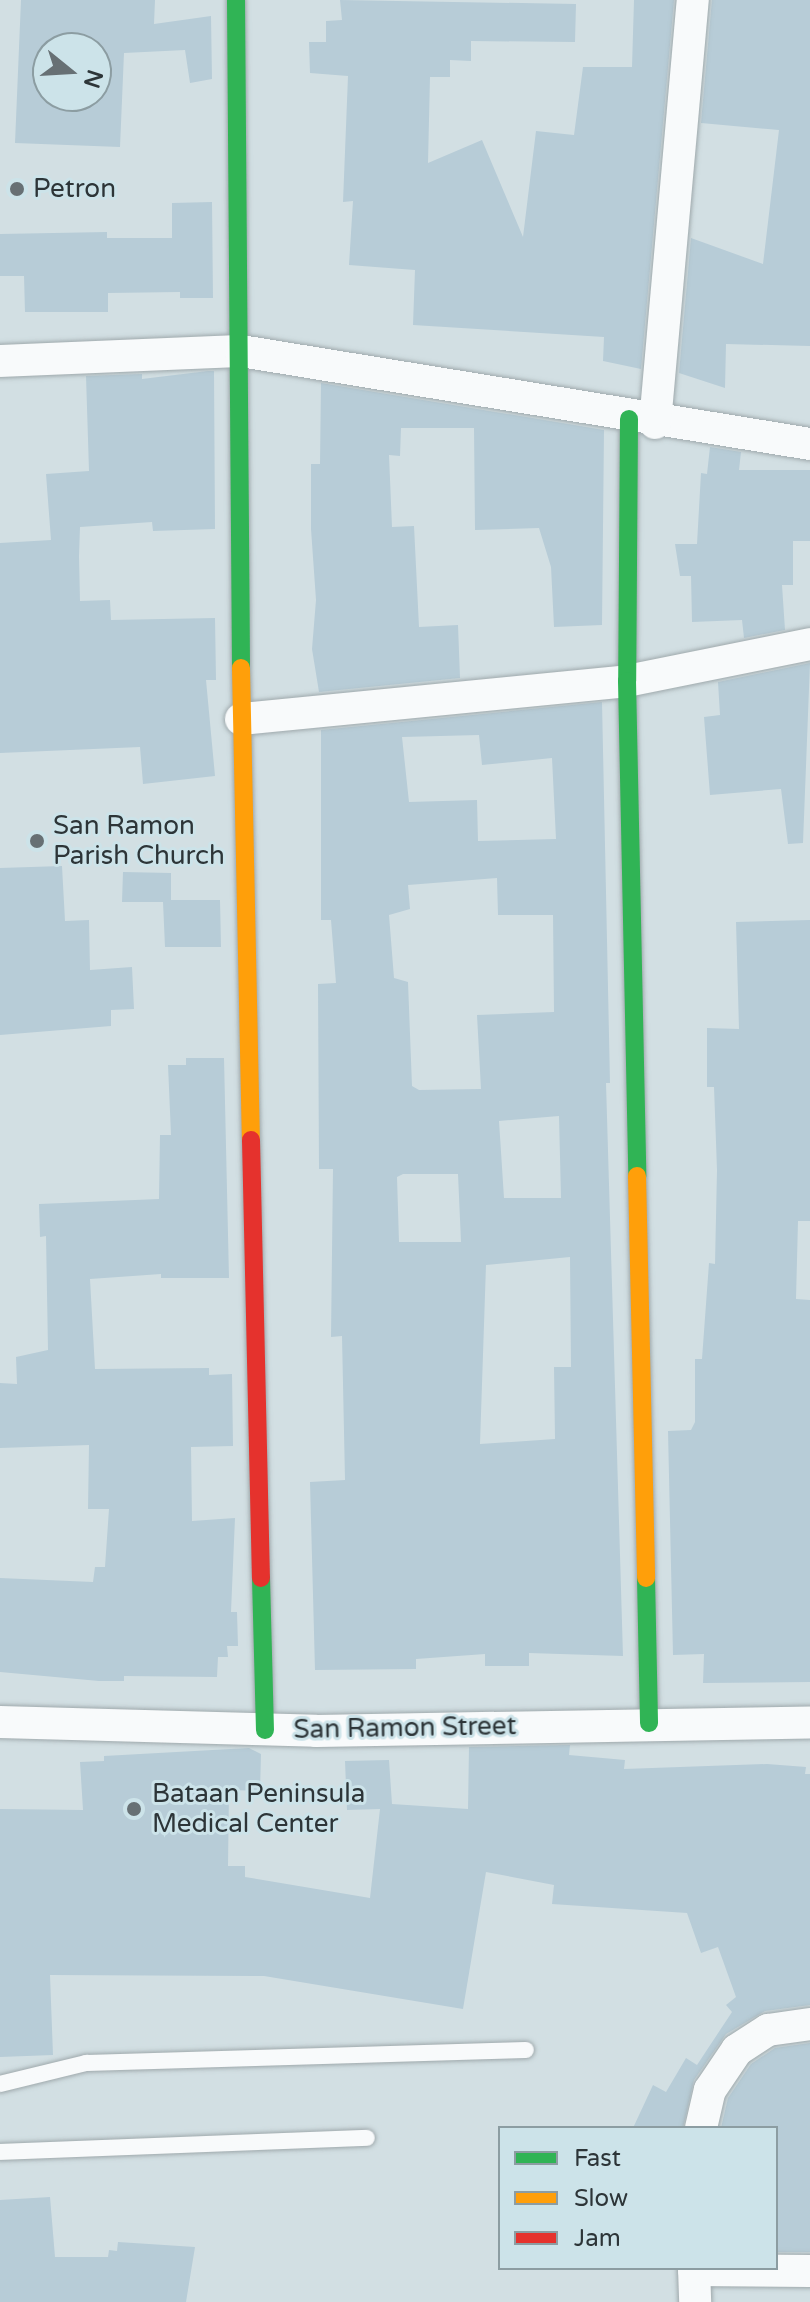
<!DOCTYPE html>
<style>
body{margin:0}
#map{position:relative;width:810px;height:2302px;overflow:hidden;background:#d2dfe3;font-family:"Varela Round",sans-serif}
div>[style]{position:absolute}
.building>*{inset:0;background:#b7ccd7}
.roads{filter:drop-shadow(0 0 2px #9fa9ac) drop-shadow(0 0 2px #9fa9ac)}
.lane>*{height:16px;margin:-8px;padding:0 8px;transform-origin:8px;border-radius:8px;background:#f8fafb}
.street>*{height:32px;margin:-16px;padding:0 16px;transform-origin:16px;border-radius:16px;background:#f8fafb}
.fast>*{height:18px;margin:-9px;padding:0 9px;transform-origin:9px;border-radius:9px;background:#30b455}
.slow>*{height:18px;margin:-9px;padding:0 9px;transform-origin:9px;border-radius:9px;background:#ff9f0a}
.jam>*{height:18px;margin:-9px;padding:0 9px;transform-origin:9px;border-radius:9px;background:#e5322d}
.dots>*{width:22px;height:22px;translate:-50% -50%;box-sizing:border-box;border:4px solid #cce3e9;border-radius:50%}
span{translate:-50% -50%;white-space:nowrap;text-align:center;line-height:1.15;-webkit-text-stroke:6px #cce3e9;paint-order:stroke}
.poi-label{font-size:26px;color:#2d3538}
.left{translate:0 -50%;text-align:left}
.street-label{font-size:26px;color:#2d3538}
.legend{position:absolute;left:498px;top:2126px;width:280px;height:144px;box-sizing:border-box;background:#cce3e9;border:2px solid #8c9da2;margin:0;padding:10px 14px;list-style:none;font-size:24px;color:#2d3538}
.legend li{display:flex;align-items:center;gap:16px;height:40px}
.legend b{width:40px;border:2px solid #8c9da2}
.north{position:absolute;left:32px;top:32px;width:80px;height:80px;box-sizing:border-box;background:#cce3e9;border:2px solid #8c9da2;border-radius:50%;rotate:108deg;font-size:22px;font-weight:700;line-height:32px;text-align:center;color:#2d3538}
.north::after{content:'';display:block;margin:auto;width:28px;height:36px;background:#677074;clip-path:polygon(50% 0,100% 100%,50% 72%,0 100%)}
</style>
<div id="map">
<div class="building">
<div style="clip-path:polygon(evenodd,21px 0,155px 0,154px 24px,211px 16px,212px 79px,190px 83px,185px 50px,124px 53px,120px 147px,15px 143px,21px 0,48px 48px,96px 48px,96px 96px,48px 96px,48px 48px)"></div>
<div style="clip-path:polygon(340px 0,576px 4px,575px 42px,471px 41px,471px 61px,450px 60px,450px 77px,430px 77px,428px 163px,482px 140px,523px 237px,536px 131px,574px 135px,583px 67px,632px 67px,634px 0,674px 0,641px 369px,603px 361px,604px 337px,413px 325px,415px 270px,349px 265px,353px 201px,343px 202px,348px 76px,310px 73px,309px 42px,326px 42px,326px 21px,342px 20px)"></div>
<div style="clip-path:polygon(712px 0,810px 0,810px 346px,726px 344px,725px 388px,679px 373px,691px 238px,763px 264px,779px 130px,701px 123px)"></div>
<div style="clip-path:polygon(212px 202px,213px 298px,180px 298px,180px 292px,108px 293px,108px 312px,25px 312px,24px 276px,0 276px,0 234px,107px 232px,107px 238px,172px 238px,172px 203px)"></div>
<div style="clip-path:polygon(208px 371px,214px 371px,215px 529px,153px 531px,152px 522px,80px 527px,79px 556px,80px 601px,110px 600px,111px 620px,215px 618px,216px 680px,206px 680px,215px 776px,143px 784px,140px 747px,0 753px,0 543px,51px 540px,46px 474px,89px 471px,86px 376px,142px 374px,142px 379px)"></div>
<div style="clip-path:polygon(321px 383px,604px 430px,602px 625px,554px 627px,551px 567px,539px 528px,475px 530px,474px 428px,401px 428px,400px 456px,389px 455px,392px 527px,414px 526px,419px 627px,458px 625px,460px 678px,319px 692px,312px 649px,316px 600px,311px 529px,311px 464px,320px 464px)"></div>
<div style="clip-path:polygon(710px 447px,741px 452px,739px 470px,810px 470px,810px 541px,793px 541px,793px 585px,782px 585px,785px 630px,744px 638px,742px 620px,692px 622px,691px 576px,680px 576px,675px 544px,697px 544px,701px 473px,707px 474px)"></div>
<div style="clip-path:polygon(810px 663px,803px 843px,788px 844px,781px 789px,710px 795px,704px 717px,720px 715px,718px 682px)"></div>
<div style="clip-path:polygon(evenodd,602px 702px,610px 1083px,606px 1083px,623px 1656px,529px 1653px,529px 1666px,485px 1666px,485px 1654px,416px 1659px,416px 1669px,315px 1670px,310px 1482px,345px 1480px,342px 1336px,331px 1337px,333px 1169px,319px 1169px,318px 984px,336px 983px,331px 920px,321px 920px,321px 730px,602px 702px,479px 735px,482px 765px,552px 758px,556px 839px,478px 841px,477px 800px,409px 802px,402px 737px,479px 735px,602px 702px,497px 878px,498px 915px,553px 915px,554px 1012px,477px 1015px,481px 1089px,419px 1090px,412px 1086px,408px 982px,394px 978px,389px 915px,410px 909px,408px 885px,497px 878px,602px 702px,559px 1116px,561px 1198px,504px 1198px,499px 1121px,559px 1116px,602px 702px,403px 1174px,458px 1174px,461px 1242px,399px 1242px,397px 1177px,403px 1174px,602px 702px,570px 1257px,571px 1367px,554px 1367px,555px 1439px,480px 1444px,486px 1265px,570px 1257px)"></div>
<div style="clip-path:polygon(62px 866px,65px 921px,89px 920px,90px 970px,132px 967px,134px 1009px,111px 1010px,111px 1026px,0 1035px,0 868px)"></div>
<div style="clip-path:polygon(123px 872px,171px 873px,171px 900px,220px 900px,221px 947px,165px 947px,163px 902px,122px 902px)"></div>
<div style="clip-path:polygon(810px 920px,810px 1221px,798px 1221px,796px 1299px,810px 1300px,810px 1682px,703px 1683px,704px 1654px,673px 1655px,668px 1431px,691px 1430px,695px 1422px,695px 1359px,702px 1359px,709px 1263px,715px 1264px,717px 1170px,714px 1087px,707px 1087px,707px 1028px,739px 1029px,736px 922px)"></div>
<div style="clip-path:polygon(186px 1058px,224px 1058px,229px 1278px,161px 1278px,161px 1274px,90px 1279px,95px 1369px,209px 1368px,209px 1375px,232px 1374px,233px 1446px,191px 1447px,192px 1521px,235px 1518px,231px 1612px,237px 1612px,238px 1646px,227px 1646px,228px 1657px,218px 1657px,217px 1677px,124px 1676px,124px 1681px,99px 1681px,0 1672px,0 1578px,93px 1582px,95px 1567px,105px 1567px,109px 1509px,88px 1509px,89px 1445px,0 1448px,0 1383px,17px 1384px,16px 1357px,48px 1350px,46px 1236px,40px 1237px,39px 1204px,159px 1199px,160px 1135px,171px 1135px,168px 1065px,186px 1065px)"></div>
<div style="clip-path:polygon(570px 1745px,569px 1755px,625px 1760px,624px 1769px,767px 1764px,806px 1767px,805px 1774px,810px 1774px,810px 2005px,765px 2011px,726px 2034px,694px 2080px,683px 2128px,633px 2128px,653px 2085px,666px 2092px,686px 2058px,697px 2065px,732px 2012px,726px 2005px,736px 1997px,718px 1947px,701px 1953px,687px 1913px,552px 1904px,554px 1885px,486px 1872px,463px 2009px,264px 1976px,50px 1975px,53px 2055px,0 2057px,0 1809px,83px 1810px,80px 1762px,104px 1761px,104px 1756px,249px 1748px,261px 1754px,260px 1791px,229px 1790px,228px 1866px,245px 1866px,245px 1877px,370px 1898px,380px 1809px,347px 1810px,345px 1761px,389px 1760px,392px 1804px,468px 1809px,469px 1747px)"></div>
<div style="clip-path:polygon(810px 2043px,810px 2252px,776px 2252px,776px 2128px,721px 2128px,728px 2098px,751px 2064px,775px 2048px)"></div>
<div style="clip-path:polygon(50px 2197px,55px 2257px,108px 2257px,109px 2250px,117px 2251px,118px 2242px,195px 2247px,186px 2302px,0 2302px,0 2200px)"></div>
</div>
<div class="roads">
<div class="lane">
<div style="left:0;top:2084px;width:89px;rotate:-13.7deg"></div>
<div style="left:86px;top:2063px;width:440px;rotate:-1.7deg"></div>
<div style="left:0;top:2152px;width:367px;rotate:-2.2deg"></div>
</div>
<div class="street">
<div style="left:0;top:361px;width:241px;rotate:-2.4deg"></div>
<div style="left:241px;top:351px;width:577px;rotate:9.28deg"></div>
<div style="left:655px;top:423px;width:425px;rotate:-84.9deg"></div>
<div style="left:241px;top:719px;width:388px;rotate:-5.6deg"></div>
<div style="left:627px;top:681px;width:187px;rotate:-11.4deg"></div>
<div style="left:0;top:1722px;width:316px;rotate:1.6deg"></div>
<div style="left:316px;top:1731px;width:494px;rotate:-1deg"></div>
<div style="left:701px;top:2128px;width:39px;rotate:-77deg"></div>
<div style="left:710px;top:2090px;width:48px;rotate:-56deg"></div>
<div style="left:737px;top:2050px;width:37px;rotate:-33deg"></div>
<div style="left:768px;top:2030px;width:42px;rotate:-8.1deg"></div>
<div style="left:694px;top:2268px;width:34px;rotate:88deg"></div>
<div style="left:694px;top:2270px;width:116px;rotate:0.5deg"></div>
</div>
<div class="fast">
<div style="left:236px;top:0;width:668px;rotate:89.57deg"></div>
<div style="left:629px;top:419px;width:262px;rotate:90.4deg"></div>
<div style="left:627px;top:681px;width:495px;rotate:88.8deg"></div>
<div style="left:261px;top:1578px;width:152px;rotate:88.5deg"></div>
<div style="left:646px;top:1578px;width:145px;rotate:88.8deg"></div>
</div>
<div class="slow">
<div style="left:241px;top:668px;width:472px;rotate:88.8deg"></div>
<div style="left:637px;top:1176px;width:402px;rotate:88.7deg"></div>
</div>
<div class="jam">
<div style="left:251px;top:1140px;width:438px;rotate:88.7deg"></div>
</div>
</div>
<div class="dots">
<div style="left:17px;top:189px;background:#677074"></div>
<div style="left:37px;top:841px;background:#677074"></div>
<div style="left:134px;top:1809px;background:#677074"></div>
</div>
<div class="poi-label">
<span class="left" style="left:33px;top:189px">Petron</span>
<span class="left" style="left:53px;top:841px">San Ramon<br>Parish Church</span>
<span class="left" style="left:152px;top:1809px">Bataan Peninsula<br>Medical Center</span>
</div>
<div class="street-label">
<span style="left:405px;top:1728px;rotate:-1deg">San Ramon Street</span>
</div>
<ul class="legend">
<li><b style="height:10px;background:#30b455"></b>Fast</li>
<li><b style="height:10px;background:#ff9f0a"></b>Slow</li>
<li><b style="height:10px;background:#e5322d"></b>Jam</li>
</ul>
<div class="north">N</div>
</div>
